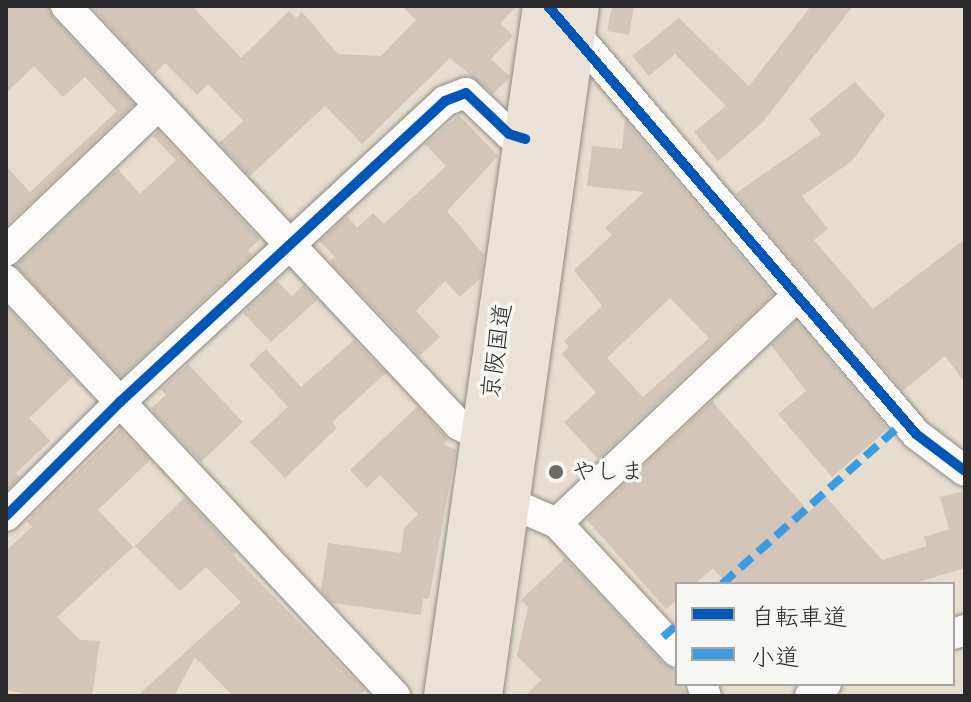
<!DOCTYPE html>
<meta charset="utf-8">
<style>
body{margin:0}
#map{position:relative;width:971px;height:702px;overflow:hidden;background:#e6ddce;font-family:Pangolin,"Klee One",sans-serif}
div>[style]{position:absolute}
.building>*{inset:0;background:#d3c5b8}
.roads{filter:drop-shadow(0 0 2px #8f8a82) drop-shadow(0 0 2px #8f8a82)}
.street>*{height:30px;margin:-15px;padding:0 15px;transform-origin:15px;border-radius:15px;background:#fbfaf8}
.highway>*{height:44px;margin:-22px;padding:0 22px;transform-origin:22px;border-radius:22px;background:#ebe2d7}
.quiet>*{height:8px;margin-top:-4px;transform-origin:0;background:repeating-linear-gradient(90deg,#3d9ce1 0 16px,transparent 0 24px)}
.cycleway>*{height:10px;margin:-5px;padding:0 5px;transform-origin:5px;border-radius:5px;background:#0057b8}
.dots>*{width:22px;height:22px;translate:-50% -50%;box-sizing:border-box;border:4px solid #f6f6f2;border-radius:50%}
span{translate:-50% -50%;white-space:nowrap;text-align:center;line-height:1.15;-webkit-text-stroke:7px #f6f6f2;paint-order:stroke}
.street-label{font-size:24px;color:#2b2b2b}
.poi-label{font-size:24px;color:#2b2b2b}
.left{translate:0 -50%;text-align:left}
.frame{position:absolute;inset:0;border:8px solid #2b2b2b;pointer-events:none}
.legend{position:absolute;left:675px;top:582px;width:280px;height:104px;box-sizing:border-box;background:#f6f6f2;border:2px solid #a5a5a2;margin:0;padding:10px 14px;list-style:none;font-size:24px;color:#2b2b2b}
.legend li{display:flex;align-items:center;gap:16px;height:40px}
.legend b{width:40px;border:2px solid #a5a5a2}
</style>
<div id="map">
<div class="building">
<div style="clip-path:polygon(6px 6px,48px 6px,53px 18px,134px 104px,6px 226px,6px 166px,30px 192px,117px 111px,85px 77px,63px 97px,34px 66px,6px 93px)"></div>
<div style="clip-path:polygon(91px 6px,192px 6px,241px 58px,289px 11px,296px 18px,302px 12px,338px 54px,381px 56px,416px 20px,402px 6px,517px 6px,500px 23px,513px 36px,491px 59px,510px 77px,493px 94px,450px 58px,362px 144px,325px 106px,250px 176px,219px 143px,243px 121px,208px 84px,197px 95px,165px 63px,154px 74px)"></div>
<div style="clip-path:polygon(612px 6px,634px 6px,629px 35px,607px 31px)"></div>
<div style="clip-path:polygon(811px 6px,853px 6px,762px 123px,718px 161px,694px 132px,726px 106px,675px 54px,649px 76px,632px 56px,679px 18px,749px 86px)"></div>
<div style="clip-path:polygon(855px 82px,885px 115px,852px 161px,802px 196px,828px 229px,814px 240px,873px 309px,965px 239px,965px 383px,945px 356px,903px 391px,735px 194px,821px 134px,809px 119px)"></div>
<div style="clip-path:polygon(459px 115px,498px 156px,447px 211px,484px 255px,481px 278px,460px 297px,445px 281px,416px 311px,440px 337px,419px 356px,330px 261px,335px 257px,320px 241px,347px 216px,357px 228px,373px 213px,384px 224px,446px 166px,425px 144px)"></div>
<div style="clip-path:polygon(evenodd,625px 120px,773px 294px,598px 459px,564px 422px,596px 393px,562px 354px,569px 347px,564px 341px,602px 306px,574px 270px,612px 235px,605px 228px,644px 192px,587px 186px,592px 146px,622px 149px,625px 120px,670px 298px,709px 338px,643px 397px,607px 358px,670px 298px)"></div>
<div style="clip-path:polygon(158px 131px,260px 239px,248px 250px,252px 255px,121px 377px,16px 266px,118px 169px,140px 194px,176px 160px,153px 136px)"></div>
<div style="clip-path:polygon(277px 281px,292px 296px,303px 285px,317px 300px,271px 342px,243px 313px)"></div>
<div style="clip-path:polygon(6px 306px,72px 377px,29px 418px,50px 441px,16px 473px,20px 477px,6px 491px)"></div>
<div style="clip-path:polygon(796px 321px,888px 429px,832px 477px,778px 414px,806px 391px,771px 345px)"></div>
<div style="clip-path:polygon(354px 340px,386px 373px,332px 422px,337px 428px,285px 478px,250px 442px,288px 407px,249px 365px,266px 349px,301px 387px)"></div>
<div style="clip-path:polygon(188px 364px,243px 422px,201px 462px,151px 409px,166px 395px,161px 389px)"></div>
<div style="clip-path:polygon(712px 401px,809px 512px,826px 497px,882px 560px,927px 546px,924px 537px,949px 529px,940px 497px,965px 491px,965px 568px,912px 584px,727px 584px,713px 568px,695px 584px,677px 584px,677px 600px,666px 609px,587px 520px)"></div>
<div style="clip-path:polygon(417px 407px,448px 439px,443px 444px,456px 450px,429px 599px,423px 598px,421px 615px,332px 603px,321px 590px,328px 543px,401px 553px,404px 528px,418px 514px,380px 475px,367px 488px,350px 470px)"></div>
<div style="clip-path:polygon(120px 429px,150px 460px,98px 510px,133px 547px,57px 617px,80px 640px,100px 641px,92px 696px,34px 696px,6px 690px,6px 551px,32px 527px,27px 521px)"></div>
<div style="clip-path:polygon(185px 497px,236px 553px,233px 555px,365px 690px,359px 696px,233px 696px,195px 657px,174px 696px,137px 696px,241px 602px,206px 567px,180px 591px,135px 546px)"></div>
<div style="clip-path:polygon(565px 558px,664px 664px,674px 669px,687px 696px,525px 696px,541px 680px,517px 656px,528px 607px,521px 600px)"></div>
</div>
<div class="roads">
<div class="street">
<div style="left:66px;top:6px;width:574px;rotate:46.83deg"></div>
<div style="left:459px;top:425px;width:29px;rotate:27deg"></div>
<div style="left:567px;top:24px;width:538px;rotate:49.59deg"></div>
<div style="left:916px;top:434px;width:61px;rotate:37.1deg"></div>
<div style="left:6px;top:251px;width:211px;rotate:-43.7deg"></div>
<div style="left:6px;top:280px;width:570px;rotate:46.92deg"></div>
<div style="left:508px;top:502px;width:53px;rotate:23.2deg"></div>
<div style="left:557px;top:523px;width:330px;rotate:-43.4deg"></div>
<div style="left:6px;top:516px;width:161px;rotate:-45deg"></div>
<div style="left:120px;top:402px;width:443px;rotate:-42.8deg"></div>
<div style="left:445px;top:101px;width:22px;rotate:-21deg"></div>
<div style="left:466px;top:93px;width:59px;rotate:43.6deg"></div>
<div style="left:509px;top:134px;width:17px;rotate:17deg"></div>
<div style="left:557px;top:523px;width:176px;rotate:47.1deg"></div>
<div style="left:953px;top:634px;width:13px;rotate:-18deg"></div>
<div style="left:702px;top:684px;width:13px;rotate:72deg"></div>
<div style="left:810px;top:696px;width:20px;rotate:-37deg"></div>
</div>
<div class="highway">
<div style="left:446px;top:696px;width:697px;rotate:-81.84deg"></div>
<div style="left:480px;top:696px;width:697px;rotate:-82deg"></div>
</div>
</div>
<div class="quiet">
<div style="left:722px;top:584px;width:245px;rotate:-41.7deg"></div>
<div style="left:663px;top:637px;width:18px;rotate:-41deg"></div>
</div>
<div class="cycleway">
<div style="left:548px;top:6px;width:564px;rotate:49.31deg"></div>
<div style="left:916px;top:434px;width:61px;rotate:37.1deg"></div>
<div style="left:6px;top:516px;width:161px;rotate:-45deg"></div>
<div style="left:120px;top:402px;width:443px;rotate:-42.8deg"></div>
<div style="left:445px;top:101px;width:22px;rotate:-21deg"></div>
<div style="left:466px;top:93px;width:59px;rotate:43.6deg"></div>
<div style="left:509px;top:134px;width:17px;rotate:17deg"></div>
</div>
<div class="dots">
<div style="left:556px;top:472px;background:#6c6964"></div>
</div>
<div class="street-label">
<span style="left:497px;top:351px;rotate:-82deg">京阪国道</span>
</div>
<div class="poi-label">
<span class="left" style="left:572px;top:472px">やしま</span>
</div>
<div class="frame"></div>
<ul class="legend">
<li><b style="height:10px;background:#0057b8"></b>自転車道</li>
<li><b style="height:10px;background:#3d9ce1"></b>小道</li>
</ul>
</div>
